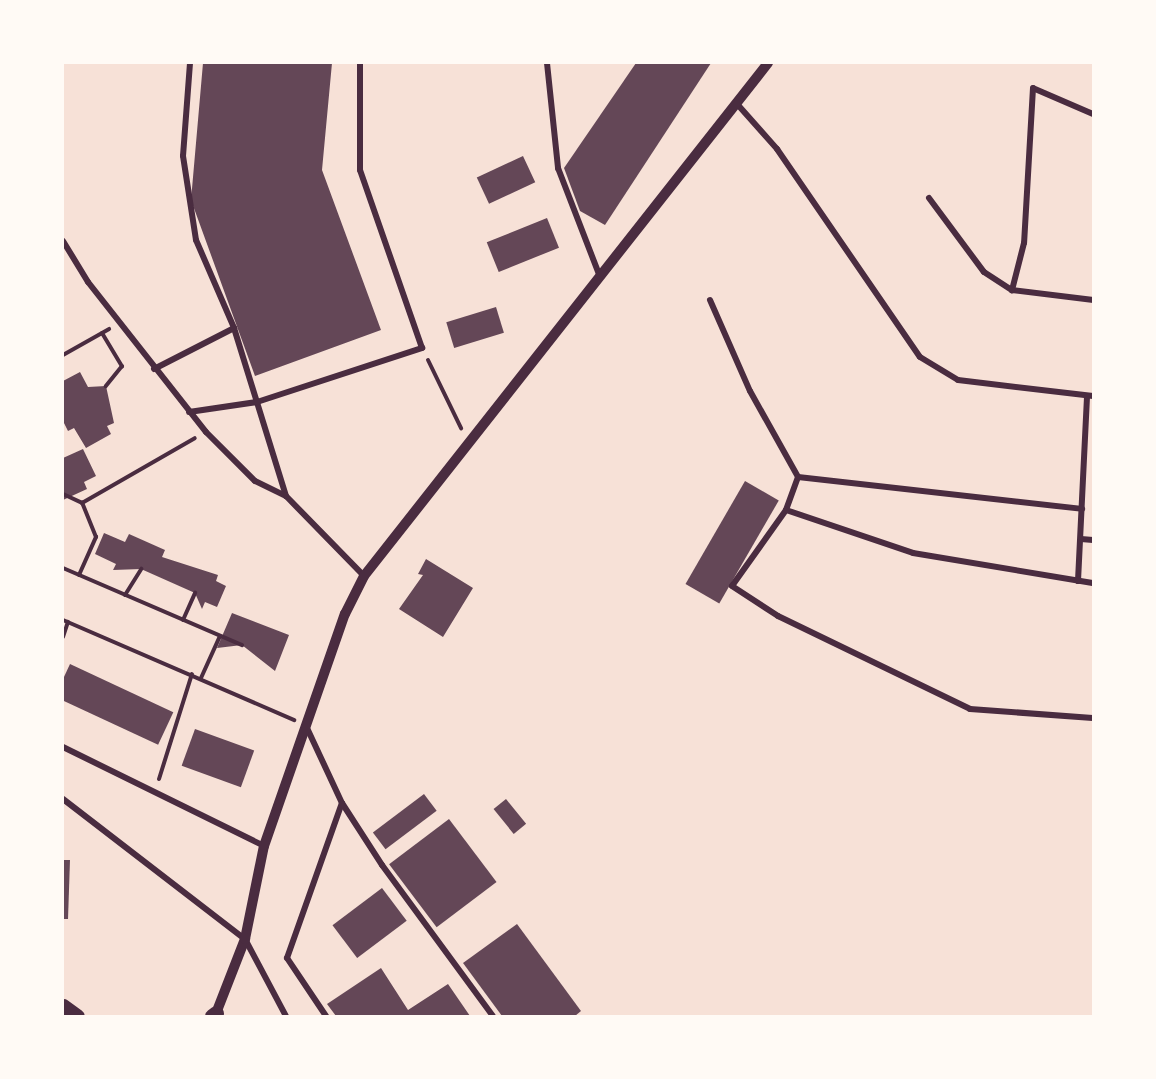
<!DOCTYPE html>
<style>
body{margin:0}
#map{position:relative;width:1156px;height:1079px;overflow:hidden;background:#f7e1d7;font-family:"Sofia Sans Condensed",sans-serif}
div>[style]{position:absolute}
.building>*{inset:0;background:#644757;transform-origin:0 0}
.path>*{height:4px;margin:-2px;padding:0 2px;transform-origin:2px;border-radius:2px;background:#4a2c40}
.minor>*{height:6px;margin:-3px;padding:0 3px;transform-origin:3px;border-radius:3px;background:#4a2c40}
.tertiary>*{height:10px;margin:-5px;padding:0 5px;transform-origin:5px;border-radius:5px;background:#4a2c40}
.primary>*{height:15px;margin:-7.5px;padding:0 7.5px;transform-origin:7.5px;border-radius:7.5px;background:#4a2c40}
span{translate:-50% -50%;white-space:nowrap;text-align:center;line-height:1.15;-webkit-text-stroke:6px #fffaf5;paint-order:stroke}
.frame{position:absolute;inset:0;border:64px solid #fffaf5;pointer-events:none}
</style>
<div id="map">
<div class="building">
<div style="clip-path:polygon(203px 63px,332px 63px,322px 170px,381px 330px,255px 376px,191px 200px)"></div>
<div style="clip-path:polygon(636px 63px,711px 63px,605px 225px,580px 211px,564px 168px)"></div>
<div style="left:523px;top:156px;width:29px;height:51px;rotate:65deg"></div>
<div style="left:547px;top:218px;width:32px;height:65px;rotate:68deg"></div>
<div style="left:496px;top:307px;width:27px;height:52px;rotate:73deg"></div>
<div style="clip-path:polygon(80px 372px,88px 387px,106px 386px,114px 423px,107px 426px,111px 434px,86px 448px,74px 428px,68px 431px,63px 421px,63px 381px)"></div>
<div style="clip-path:polygon(83px 449px,96px 476px,84px 482px,87px 489px,63px 500px,63px 458px)"></div>
<div style="left:745px;top:481px;width:39px;height:119px;rotate:30deg"></div>
<div style="clip-path:polygon(104px 533px,125px 542px,129px 534px,165px 550px,162px 557px,218px 575px,216px 581px,226px 586px,217px 607px,205px 602px,202px 609px,195px 593px,141px 569px,113px 570px,116px 564px,95px 554px)"></div>
<div style="clip-path:polygon(426px 559px,473px 588px,443px 637px,399px 609px,423px 575px,418px 574px)"></div>
<div style="clip-path:polygon(232px 613px,289px 635px,275px 671px,242px 645px,217px 648px)"></div>
<div style="left:70px;top:664px;width:114px;height:36px;rotate:25deg"></div>
<div style="left:195px;top:729px;width:63px;height:39px;rotate:20deg"></div>
<div style="left:424px;top:794px;width:21px;height:64px;rotate:53deg"></div>
<div style="left:506px;top:799px;width:32px;height:16px;rotate:51deg"></div>
<div style="left:449px;top:819px;width:79px;height:75px;rotate:53deg"></div>
<div style="clip-path:polygon(63px 860px,70px 860px,68px 919px,63px 919px)"></div>
<div style="left:382px;top:888px;width:41px;height:62px;rotate:53deg"></div>
<div style="clip-path:polygon(517px 924px,581px 1011px,575px 1016px,502px 1016px,463px 963px)"></div>
<div style="clip-path:polygon(381px 968px,408px 1010px,448px 984px,470px 1016px,336px 1016px,327px 1004px)"></div>
</div>
<div class="path">
<div style="left:102px;top:333px;width:39px;rotate:59deg"></div>
<div style="left:122px;top:366px;width:26px;rotate:129deg"></div>
<div style="left:63px;top:355px;width:53px;rotate:-29.5deg"></div>
<div style="left:428px;top:360px;width:76px;rotate:64.1deg"></div>
<div style="left:63px;top:494px;width:21px;rotate:25deg"></div>
<div style="left:82px;top:503px;width:130px;rotate:-29.9deg"></div>
<div style="left:63px;top:568px;width:195px;rotate:23.3deg"></div>
<div style="left:79px;top:575px;width:42px;rotate:-65.9deg"></div>
<div style="left:96px;top:537px;width:37px;rotate:-112deg"></div>
<div style="left:125px;top:595px;width:31px;rotate:-58deg"></div>
<div style="left:63px;top:620px;width:252px;rotate:23.4deg"></div>
<div style="left:183px;top:620px;width:30px;rotate:-66deg"></div>
<div style="left:63px;top:637px;width:16px;rotate:-72deg"></div>
<div style="left:201px;top:678px;width:46px;rotate:-65.7deg"></div>
<div style="left:159px;top:779px;width:110px;rotate:-72.6deg"></div>
</div>
<div class="minor">
<div style="left:190px;top:63px;width:93px;rotate:94.3deg"></div>
<div style="left:183px;top:156px;width:85px;rotate:81.2deg"></div>
<div style="left:196px;top:240px;width:96px;rotate:66.6deg"></div>
<div style="left:234px;top:328px;width:176px;rotate:72.8deg"></div>
<div style="left:547px;top:63px;width:106px;rotate:84deg"></div>
<div style="left:558px;top:168px;width:117px;rotate:68.9deg"></div>
<div style="left:738px;top:105px;width:59px;rotate:48.4deg"></div>
<div style="left:777px;top:149px;width:252px;rotate:55.5deg"></div>
<div style="left:920px;top:357px;width:44px;rotate:31.2deg"></div>
<div style="left:958px;top:380px;width:136px;rotate:6.8deg"></div>
<div style="left:1093px;top:114px;width:65px;rotate:-156.6deg"></div>
<div style="left:1033px;top:88px;width:155px;rotate:93.3deg"></div>
<div style="left:1024px;top:243px;width:49px;rotate:104.3deg"></div>
<div style="left:1012px;top:290px;width:82px;rotate:7deg"></div>
<div style="left:929px;top:198px;width:92px;rotate:53.4deg"></div>
<div style="left:984px;top:272px;width:33px;rotate:33deg"></div>
<div style="left:63px;top:241px;width:48px;rotate:58.6deg"></div>
<div style="left:88px;top:282px;width:191px;rotate:51.8deg"></div>
<div style="left:206px;top:432px;width:69px;rotate:45deg"></div>
<div style="left:255px;top:481px;width:34px;rotate:26deg"></div>
<div style="left:286px;top:496px;width:112px;rotate:45.7deg"></div>
<div style="left:710px;top:300px;width:99px;rotate:66.3deg"></div>
<div style="left:750px;top:391px;width:98px;rotate:60.8deg"></div>
<div style="left:798px;top:477px;width:35px;rotate:110deg"></div>
<div style="left:786px;top:510px;width:93px;rotate:125.4deg"></div>
<div style="left:732px;top:586px;width:55px;rotate:33.1deg"></div>
<div style="left:778px;top:616px;width:213px;rotate:25.8deg"></div>
<div style="left:970px;top:709px;width:123px;rotate:4.2deg"></div>
<div style="left:154px;top:369px;width:90px;rotate:-27.1deg"></div>
<div style="left:189px;top:412px;width:69px;rotate:-8.4deg"></div>
<div style="left:257px;top:402px;width:174px;rotate:-18.1deg"></div>
<div style="left:422px;top:348px;width:188px;rotate:-109.2deg"></div>
<div style="left:360px;top:170px;width:107px;rotate:-90deg"></div>
<div style="left:798px;top:477px;width:286px;rotate:6.4deg"></div>
<div style="left:786px;top:510px;width:134px;rotate:18.7deg"></div>
<div style="left:913px;top:553px;width:182px;rotate:9.5deg"></div>
<div style="left:1081px;top:539px;width:12px;rotate:5deg"></div>
<div style="left:1078px;top:581px;width:185px;rotate:-87.2deg"></div>
<div style="left:307px;top:728px;width:83px;rotate:65deg"></div>
<div style="left:342px;top:803px;width:74px;rotate:57.2deg"></div>
<div style="left:382px;top:865px;width:187px;rotate:53.7deg"></div>
<div style="left:63px;top:747px;width:224px;rotate:26.2deg"></div>
<div style="left:63px;top:799px;width:230px;rotate:37.6deg"></div>
<div style="left:245px;top:939px;width:87px;rotate:62deg"></div>
<div style="left:326px;top:1016px;width:70px;rotate:-123.9deg"></div>
<div style="left:287px;top:958px;width:164px;rotate:-70.5deg"></div>
</div>
<div class="tertiary">
<div style="left:215px;top:1016px;width:83px;rotate:-68.7deg"></div>
<div style="left:245px;top:939px;width:95px;rotate:-78.5deg"></div>
<div style="left:264px;top:846px;width:246px;rotate:-70.8deg"></div>
<div style="left:345px;top:614px;width:42px;rotate:-63.4deg"></div>
<div style="left:364px;top:576px;width:653px;rotate:-51.78deg"></div>
</div>
<div class="primary">
<div style="left:63px;top:1006px;width:17px;rotate:36deg"></div>
<div style="left:212px;top:1016px;width:5px;rotate:-37deg"></div>
</div>
<div class="frame"></div>
</div>
